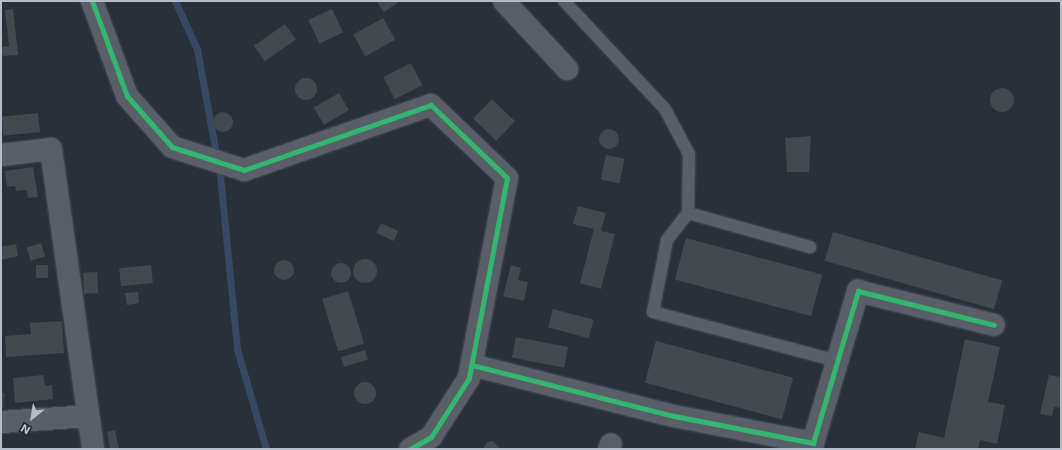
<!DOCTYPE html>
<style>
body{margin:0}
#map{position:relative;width:1062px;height:450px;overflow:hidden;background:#2a3038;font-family:"DejaVu Sans",sans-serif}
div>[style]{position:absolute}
.stream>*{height:7px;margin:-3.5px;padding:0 3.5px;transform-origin:3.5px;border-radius:3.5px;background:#384963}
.building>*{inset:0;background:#444950;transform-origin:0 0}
.round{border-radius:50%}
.roads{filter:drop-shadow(0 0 1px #484c53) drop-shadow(0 0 1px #484c53)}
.service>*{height:12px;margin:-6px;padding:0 6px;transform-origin:6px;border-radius:6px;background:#5a5e66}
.minor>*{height:22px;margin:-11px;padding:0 11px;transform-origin:11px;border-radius:11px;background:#5a5e66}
.cycleway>*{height:5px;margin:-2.5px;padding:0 2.5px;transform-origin:2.5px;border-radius:2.5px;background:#33b770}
span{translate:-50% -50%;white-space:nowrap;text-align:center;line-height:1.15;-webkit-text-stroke:4px #1d2633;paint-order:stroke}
.frame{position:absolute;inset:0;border:2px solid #b4bcc9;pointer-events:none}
.north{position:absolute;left:12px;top:398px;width:40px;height:40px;-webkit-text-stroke:3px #1d2633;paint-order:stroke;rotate:210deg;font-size:11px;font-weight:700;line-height:16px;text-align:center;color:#b4bcc9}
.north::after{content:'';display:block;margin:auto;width:14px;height:18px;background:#b4bcc9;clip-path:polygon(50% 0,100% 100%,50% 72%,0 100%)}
</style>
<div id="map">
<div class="stream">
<div style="left:175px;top:1px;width:53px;rotate:65.4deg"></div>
<div style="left:197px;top:49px;width:128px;rotate:79.7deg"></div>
<div style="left:220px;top:175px;width:175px;rotate:84.4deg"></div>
<div style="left:237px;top:349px;width:104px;rotate:73.8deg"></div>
</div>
<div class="building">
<div style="clip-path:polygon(376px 1px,400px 1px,384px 12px)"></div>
<div style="clip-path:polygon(13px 9px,18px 55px,1px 56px,1px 47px,9px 46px,5px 10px)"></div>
<div style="left:332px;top:9px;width:26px;height:26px;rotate:65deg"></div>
<div style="left:383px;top:18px;width:25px;height:34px;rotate:61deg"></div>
<div style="left:285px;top:24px;width:19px;height:38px;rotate:55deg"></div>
<div style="left:411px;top:63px;width:25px;height:31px;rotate:63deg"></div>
<div class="round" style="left:295px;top:78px;width:22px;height:22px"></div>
<div class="round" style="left:990px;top:88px;width:24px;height:24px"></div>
<div style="left:339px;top:93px;width:20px;height:29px;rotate:60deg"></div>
<div style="left:492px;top:99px;width:32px;height:27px;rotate:44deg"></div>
<div class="round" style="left:213px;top:112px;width:20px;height:20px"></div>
<div style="left:38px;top:113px;width:19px;height:37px;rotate:84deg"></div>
<div class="round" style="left:599px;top:129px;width:20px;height:20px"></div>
<div style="clip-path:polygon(811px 136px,809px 172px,787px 172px,785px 138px)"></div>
<div style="left:606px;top:155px;width:19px;height:25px;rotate:12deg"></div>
<div style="clip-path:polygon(33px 167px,38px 197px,28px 198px,27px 190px,16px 191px,15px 186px,7px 187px,5px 171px)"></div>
<div style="clip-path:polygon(578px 206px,606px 213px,601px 231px,615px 234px,601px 289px,580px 283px,594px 229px,573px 224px)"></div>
<div style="left:381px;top:223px;width:19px;height:11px;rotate:25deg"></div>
<div style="left:833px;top:232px;width:176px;height:30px;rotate:16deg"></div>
<div style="left:686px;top:238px;width:141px;height:43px;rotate:15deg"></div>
<div style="left:41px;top:243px;width:14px;height:15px;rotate:73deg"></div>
<div style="clip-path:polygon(16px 244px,18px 256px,1px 260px,1px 247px)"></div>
<div class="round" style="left:353px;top:259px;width:24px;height:24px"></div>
<div class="round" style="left:274px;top:260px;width:20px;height:20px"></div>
<div class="round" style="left:331px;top:263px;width:20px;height:20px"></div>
<div style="left:48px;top:265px;width:13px;height:12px;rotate:90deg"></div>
<div style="left:151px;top:265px;width:18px;height:32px;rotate:84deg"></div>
<div style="clip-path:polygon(511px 265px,521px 268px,518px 280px,528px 282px,524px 301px,503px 296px)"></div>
<div style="left:97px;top:272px;width:21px;height:14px;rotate:87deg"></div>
<div style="left:348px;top:291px;width:55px;height:27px;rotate:73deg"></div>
<div style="clip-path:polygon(138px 292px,139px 303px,127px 305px,125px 293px)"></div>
<div style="left:553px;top:309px;width:42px;height:19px;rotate:15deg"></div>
<div style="clip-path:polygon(62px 321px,64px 353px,6px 357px,5px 336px,31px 334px,30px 323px)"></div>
<div style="left:516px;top:337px;width:53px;height:21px;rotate:11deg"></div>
<div style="clip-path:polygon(965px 339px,1000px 347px,988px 402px,1005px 405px,997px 444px,980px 440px,978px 449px,915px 449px,919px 432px,944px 438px)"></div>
<div style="left:656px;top:341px;width:142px;height:43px;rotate:15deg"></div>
<div style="left:365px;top:350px;width:10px;height:25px;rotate:73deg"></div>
<div style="clip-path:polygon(43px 375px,45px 386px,52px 385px,53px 399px,15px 403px,13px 378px)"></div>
<div style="clip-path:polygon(1049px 375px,1061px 377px,1061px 408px,1054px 407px,1052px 416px,1040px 414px)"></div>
<div class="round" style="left:354px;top:382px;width:22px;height:22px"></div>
<div style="clip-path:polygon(1px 393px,4px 393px,3px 408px,1px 408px)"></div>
<div style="clip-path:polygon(115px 430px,119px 449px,110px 449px,107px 432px)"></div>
<div style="clip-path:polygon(493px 441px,500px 449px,483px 449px,487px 442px)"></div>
</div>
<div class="roads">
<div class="service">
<div style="left:564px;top:1px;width:148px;rotate:46.9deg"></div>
<div style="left:665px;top:109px;width:51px;rotate:61.9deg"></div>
<div style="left:689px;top:154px;width:59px;rotate:91deg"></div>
<div style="left:688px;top:213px;width:127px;rotate:15.6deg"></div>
<div style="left:688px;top:213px;width:34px;rotate:128deg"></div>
<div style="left:667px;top:240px;width:73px;rotate:101deg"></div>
<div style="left:653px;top:312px;width:190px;rotate:14.9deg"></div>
</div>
<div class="minor">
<div style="left:92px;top:1px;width:101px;rotate:69.8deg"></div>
<div style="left:127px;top:96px;width:68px;rotate:48.6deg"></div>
<div style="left:172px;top:147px;width:76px;rotate:17.7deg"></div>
<div style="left:244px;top:170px;width:198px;rotate:-19.2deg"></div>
<div style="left:431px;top:105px;width:105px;rotate:43.8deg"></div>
<div style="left:507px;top:178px;width:204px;rotate:100.8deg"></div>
<div style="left:469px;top:378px;width:70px;rotate:122.8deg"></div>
<div style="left:431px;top:437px;width:24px;rotate:150deg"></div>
<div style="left:504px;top:1px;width:93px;rotate:47.2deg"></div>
<div style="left:1px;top:155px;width:50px;rotate:-6.8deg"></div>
<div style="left:51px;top:149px;width:303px;rotate:82deg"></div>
<div style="left:472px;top:365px;width:208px;rotate:14.2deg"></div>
<div style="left:674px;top:416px;width:142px;rotate:11deg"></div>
<div style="left:813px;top:443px;width:159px;rotate:-73.5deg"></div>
<div style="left:858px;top:291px;width:140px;rotate:14deg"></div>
<div style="left:1px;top:422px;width:87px;rotate:-3.9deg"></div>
<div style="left:609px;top:449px;width:5px;rotate:-68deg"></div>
</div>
</div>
<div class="cycleway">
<div style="left:92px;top:1px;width:101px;rotate:69.8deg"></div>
<div style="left:127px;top:96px;width:68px;rotate:48.6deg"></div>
<div style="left:172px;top:147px;width:76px;rotate:17.7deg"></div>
<div style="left:244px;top:170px;width:198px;rotate:-19.2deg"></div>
<div style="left:431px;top:105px;width:105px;rotate:43.8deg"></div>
<div style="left:507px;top:178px;width:204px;rotate:100.8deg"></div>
<div style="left:469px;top:378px;width:70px;rotate:122.8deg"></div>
<div style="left:431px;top:437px;width:24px;rotate:150deg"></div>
<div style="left:472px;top:365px;width:208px;rotate:14.2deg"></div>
<div style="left:674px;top:416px;width:142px;rotate:11deg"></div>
<div style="left:813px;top:443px;width:159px;rotate:-73.5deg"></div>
<div style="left:858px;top:291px;width:140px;rotate:14deg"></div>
</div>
<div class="frame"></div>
<div class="north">N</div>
</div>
